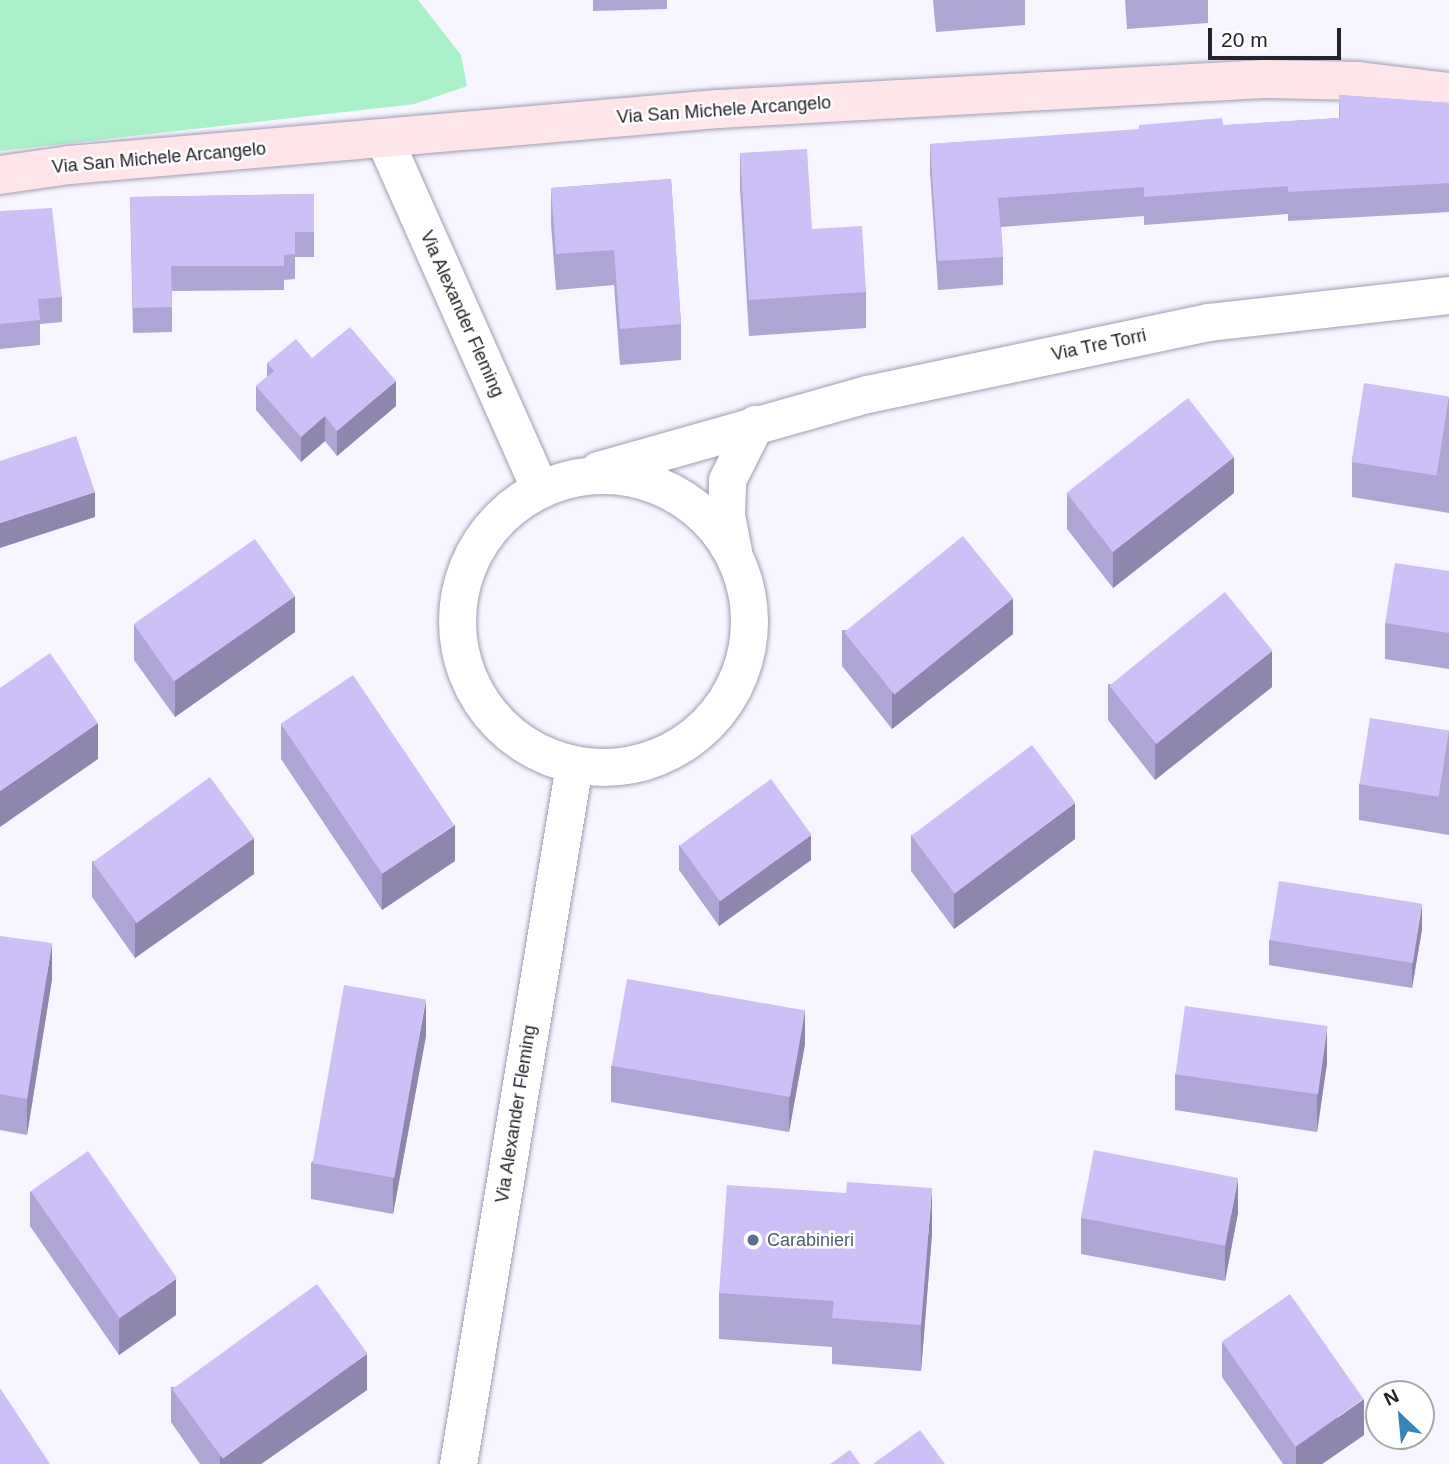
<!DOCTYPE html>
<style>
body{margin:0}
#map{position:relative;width:1449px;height:1464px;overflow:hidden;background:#f7f5ff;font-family:Arial,sans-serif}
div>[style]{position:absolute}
.green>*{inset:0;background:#aaf1ca}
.roads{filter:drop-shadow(0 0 2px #a19cb3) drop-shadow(0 0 2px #a19cb3)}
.street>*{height:37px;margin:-18.5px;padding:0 18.5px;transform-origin:18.5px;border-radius:18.5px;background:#fff}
.street>.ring{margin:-18.5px;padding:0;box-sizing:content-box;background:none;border:37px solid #fff;border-radius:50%}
.secondary>*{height:38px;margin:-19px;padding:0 19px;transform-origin:19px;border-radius:19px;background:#fde5e9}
.wall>*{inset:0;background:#afa5d4}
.shaded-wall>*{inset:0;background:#8f86ad}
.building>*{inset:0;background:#ccc0f7;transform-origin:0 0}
.dots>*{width:19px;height:19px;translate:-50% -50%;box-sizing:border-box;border:4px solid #fff;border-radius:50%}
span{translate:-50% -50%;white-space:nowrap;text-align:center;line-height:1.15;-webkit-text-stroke:5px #fff;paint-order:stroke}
.street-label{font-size:18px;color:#24222b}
.service-label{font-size:18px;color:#4e5e75}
.left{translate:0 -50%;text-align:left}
.north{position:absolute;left:1365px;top:1380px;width:70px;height:70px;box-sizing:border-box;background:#fff;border:2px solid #a7a7aa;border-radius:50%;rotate:334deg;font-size:19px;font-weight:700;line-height:28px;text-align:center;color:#24222b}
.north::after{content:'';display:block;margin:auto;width:24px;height:32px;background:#3486b7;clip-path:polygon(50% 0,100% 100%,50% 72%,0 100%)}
.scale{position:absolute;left:1208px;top:28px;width:133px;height:32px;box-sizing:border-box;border:4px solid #24222b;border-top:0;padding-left:9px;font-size:21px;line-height:24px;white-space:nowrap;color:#24222b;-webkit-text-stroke:5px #fff;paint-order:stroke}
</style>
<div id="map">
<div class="green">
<div style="clip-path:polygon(0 0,418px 0,461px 55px,467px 86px,415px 104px,0 151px)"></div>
</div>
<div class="roads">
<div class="street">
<div style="left:384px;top:139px;width:383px;rotate:66deg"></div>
<div style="left:598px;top:470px;width:280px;rotate:-15.8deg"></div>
<div style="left:867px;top:394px;width:349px;rotate:-11.9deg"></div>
<div style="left:1208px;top:322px;width:243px;rotate:-6.4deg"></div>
<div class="ring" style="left:457px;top:475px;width:255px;height:255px"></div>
<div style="left:733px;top:551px;width:37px;rotate:-101deg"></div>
<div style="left:726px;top:515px;width:35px;rotate:-88deg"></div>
<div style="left:727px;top:480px;width:63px;rotate:-63.4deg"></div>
<div style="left:458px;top:1464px;width:709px;rotate:-80.58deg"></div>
</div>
<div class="secondary">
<div style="left:0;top:175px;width:70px;rotate:-8.2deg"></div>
<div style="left:69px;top:165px;width:651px;rotate:-4.93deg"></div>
<div style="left:718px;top:109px;width:547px;rotate:-3.14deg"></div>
<div style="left:1264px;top:79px;width:95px;rotate:1.2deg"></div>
<div style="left:1359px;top:81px;width:91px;rotate:7deg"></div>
</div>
</div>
<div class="wall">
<div style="clip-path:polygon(593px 0,667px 0,667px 9px,593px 11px)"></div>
<div style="clip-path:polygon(933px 0,1025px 0,1025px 25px,936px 32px)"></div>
<div style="clip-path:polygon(1125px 0,1208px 0,1208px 23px,1127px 29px)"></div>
<div style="clip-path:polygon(1339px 95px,1449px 103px,1449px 212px,1288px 221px,1288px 214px,1144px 225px,1144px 216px,1001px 227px,1003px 257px,1003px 285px,938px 290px,930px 172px,930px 144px,1339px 118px)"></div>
<div style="clip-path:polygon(740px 153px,812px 229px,866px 292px,866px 328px,749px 336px,740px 189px)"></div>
<div style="clip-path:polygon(671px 179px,681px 324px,681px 360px,620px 365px,614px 285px,556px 290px,551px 224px,551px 188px)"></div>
<div style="clip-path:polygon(314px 194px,314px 257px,295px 257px,295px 279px,284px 280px,284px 290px,172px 291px,172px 332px,133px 333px,130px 197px)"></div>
<div style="clip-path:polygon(0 211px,62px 297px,62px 322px,40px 324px,40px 345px,0 349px)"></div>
<div style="clip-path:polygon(312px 358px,396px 406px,337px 456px,325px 441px,301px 462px,256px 410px,256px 386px,267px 377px,267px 363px)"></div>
<div style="clip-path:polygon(1449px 397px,1449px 513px,1352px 497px,1352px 462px)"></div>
<div style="clip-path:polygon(1067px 493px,1234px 493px,1113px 588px,1067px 529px)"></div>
<div style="clip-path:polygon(1449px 571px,1449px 669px,1385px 659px,1385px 623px)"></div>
<div style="clip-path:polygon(134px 624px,295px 632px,175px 717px,134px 660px)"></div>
<div style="clip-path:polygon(842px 630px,1013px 634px,892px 729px,842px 666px)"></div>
<div style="clip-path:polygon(1108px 684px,1272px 687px,1155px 780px,1108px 720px)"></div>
<div style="clip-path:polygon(281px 723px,455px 861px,382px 910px,281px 759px)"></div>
<div style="clip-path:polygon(1449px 731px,1449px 835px,1359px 820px,1359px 784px)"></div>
<div style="clip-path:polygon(911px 835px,1075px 839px,954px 929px,911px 871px)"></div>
<div style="clip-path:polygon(679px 845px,811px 860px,719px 926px,679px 870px)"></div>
<div style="clip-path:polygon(92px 861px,254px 874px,135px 958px,92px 897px)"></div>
<div style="clip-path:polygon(1422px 929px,1412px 988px,1269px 965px,1269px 940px)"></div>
<div style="clip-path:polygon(0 936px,52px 979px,27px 1135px,0 1130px)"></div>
<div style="clip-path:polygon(426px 1036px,393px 1214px,311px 1199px,311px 1163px)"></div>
<div style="clip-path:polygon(805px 1044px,789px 1132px,611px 1102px,611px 1066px)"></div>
<div style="clip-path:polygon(1327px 1063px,1317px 1132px,1175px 1110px,1175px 1074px)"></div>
<div style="clip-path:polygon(30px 1191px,176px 1315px,119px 1355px,30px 1226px)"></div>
<div style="clip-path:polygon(1238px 1213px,1225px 1281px,1081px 1254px,1081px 1218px)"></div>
<div style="clip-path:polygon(932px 1234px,921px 1371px,832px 1364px,832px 1347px,719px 1339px,719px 1293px)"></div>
<div style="clip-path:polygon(1222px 1342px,1364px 1435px,1322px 1464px,1283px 1464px,1222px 1377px)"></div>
<div style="clip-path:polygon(171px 1387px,367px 1390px,261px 1464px,200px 1464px,171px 1422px)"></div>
</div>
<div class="shaded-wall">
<div style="clip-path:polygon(396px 381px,396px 406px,337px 456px,337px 431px)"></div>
<div style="clip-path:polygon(325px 416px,325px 441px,301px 462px,301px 437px)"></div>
<div style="clip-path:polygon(1234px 457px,1234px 493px,1113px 588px,1113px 552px)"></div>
<div style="clip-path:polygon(95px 492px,95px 517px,0 548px,0 523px)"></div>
<div style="clip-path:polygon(295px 596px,295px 632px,175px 717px,175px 681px)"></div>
<div style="clip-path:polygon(1013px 598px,1013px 634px,892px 729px,892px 693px)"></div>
<div style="clip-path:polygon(1272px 651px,1272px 687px,1155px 780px,1155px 744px)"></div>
<div style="clip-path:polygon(98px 723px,98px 759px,0 827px,0 791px)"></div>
<div style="clip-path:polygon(1075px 803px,1075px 839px,954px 929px,954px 893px)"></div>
<div style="clip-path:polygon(455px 825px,455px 861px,382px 910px,382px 874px)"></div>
<div style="clip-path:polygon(811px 835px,811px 860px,719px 926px,719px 901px)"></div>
<div style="clip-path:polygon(254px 838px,254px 874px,135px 958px,135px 923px)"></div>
<div style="clip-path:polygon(1422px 904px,1422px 929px,1412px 988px,1412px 964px)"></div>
<div style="clip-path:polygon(52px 943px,52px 979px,27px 1135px,27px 1099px)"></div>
<div style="clip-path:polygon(426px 1000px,426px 1036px,393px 1214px,393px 1178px)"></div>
<div style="clip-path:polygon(805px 1009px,805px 1044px,789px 1132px,789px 1096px)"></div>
<div style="clip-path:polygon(1327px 1027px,1327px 1063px,1317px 1132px,1317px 1096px)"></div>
<div style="clip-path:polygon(1238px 1178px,1238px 1213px,1225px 1281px,1225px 1246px)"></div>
<div style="clip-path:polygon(932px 1188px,932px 1234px,921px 1371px,921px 1325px)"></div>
<div style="clip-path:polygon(176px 1279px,176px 1315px,119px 1355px,119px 1319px)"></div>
<div style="clip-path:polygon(367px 1354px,367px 1390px,261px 1464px,220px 1464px,220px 1456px)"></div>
<div style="clip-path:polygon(1364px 1399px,1364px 1435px,1322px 1464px,1296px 1464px,1296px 1447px)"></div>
</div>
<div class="building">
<div style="clip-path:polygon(1339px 95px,1449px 103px,1449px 183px,1288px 192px,1288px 186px,1144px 197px,1144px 187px,998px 198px,1003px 257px,938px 261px,930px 144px,1139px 129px,1139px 125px,1222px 118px,1223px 125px,1340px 118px)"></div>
<div style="clip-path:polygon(807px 149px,812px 229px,862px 226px,866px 292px,749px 300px,740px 153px)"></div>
<div style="clip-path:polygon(671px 179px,681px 324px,620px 329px,614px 250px,556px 254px,551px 188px)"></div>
<div style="clip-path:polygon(314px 194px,314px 232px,295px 232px,295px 254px,284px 255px,284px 266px,171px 266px,172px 307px,133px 308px,130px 197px)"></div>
<div style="clip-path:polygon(52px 208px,62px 297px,38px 299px,40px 320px,0 324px,0 211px)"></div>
<div style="clip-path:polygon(350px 327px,396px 381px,337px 431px,325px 416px,301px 437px,256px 386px,274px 371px,267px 363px,296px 339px,312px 358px)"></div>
<div style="left:1364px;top:383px;width:86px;height:80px;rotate:9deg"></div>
<div style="left:1188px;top:398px;width:75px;height:154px;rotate:52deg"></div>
<div style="clip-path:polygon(76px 436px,95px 492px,0 523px,0 461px)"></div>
<div style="left:963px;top:536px;width:80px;height:153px;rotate:51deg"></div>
<div style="left:255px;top:539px;width:70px;height:148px;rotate:55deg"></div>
<div style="clip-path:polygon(1395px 563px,1449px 571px,1449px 633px,1385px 623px)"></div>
<div style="left:1225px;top:592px;width:75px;height:149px;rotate:51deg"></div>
<div style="clip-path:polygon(50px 653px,98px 723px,0 791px,0 688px)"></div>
<div style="left:353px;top:675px;width:181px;height:87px;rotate:56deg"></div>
<div style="left:1370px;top:718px;width:80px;height:67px;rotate:9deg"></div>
<div style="left:1032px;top:745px;width:72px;height:151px;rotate:53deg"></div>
<div style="left:210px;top:777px;width:75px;height:145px;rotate:54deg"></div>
<div style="left:771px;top:779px;width:69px;height:113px;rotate:54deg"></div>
<div style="left:1279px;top:881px;width:145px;height:60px;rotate:9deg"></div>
<div style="clip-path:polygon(0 936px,52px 943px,27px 1099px,0 1094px)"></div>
<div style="left:627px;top:979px;width:181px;height:88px;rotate:10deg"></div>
<div style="left:344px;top:985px;width:83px;height:181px;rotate:10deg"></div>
<div style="left:1185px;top:1006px;width:144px;height:69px;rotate:8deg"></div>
<div style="left:1094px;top:1150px;width:147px;height:69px;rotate:11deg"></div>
<div style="left:88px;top:1151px;width:155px;height:70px;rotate:55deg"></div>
<div style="clip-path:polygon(847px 1182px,932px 1188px,921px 1325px,832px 1318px,834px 1301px,719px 1293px,727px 1185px,846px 1193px)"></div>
<div style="left:317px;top:1284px;width:86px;height:179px;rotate:54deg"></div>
<div style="left:1290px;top:1294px;width:128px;height:83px;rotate:55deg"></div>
<div style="clip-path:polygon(0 1388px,50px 1464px,0 1464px)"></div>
<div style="clip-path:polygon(920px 1430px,945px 1464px,873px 1464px)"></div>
<div style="clip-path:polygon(850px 1450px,860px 1464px,830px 1464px)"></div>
</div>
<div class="dots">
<div style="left:753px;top:1240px;background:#5c6f8a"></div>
</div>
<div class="street-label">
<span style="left:724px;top:110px;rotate:-4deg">Via San Michele Arcangelo</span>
<span style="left:159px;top:158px;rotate:-5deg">Via San Michele Arcangelo</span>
<span style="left:462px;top:314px;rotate:66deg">Via Alexander Fleming</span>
<span style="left:1099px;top:345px;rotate:-12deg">Via Tre Torri</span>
<span style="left:516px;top:1114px;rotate:-81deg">Via Alexander Fleming</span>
</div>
<div class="service-label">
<span class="left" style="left:767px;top:1240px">Carabinieri</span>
</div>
<div class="north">N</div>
<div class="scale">20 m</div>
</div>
